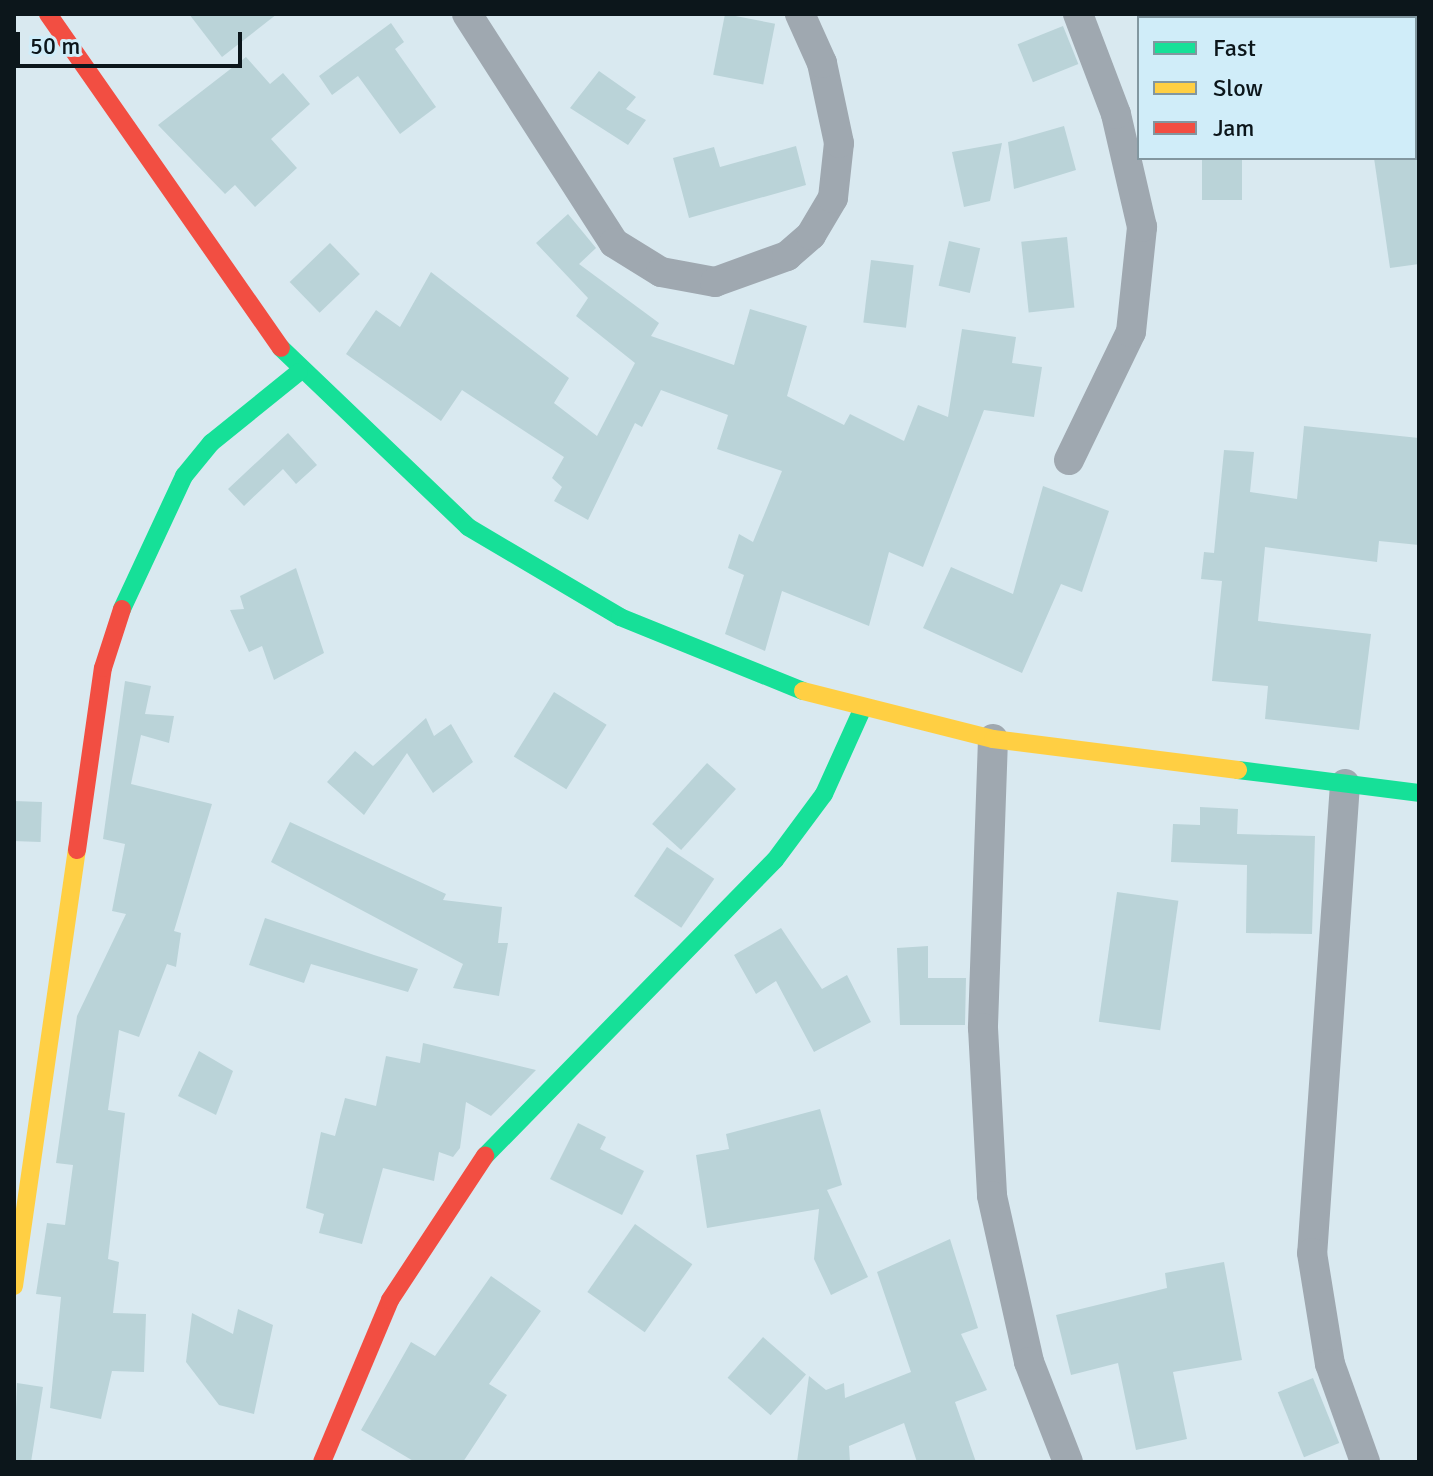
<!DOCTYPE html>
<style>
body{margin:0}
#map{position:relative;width:1433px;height:1476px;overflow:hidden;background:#d9e9f0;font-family:Signika,sans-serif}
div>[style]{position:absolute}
.building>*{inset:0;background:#bad3d8;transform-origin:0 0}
.street>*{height:30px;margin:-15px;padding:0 15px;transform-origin:15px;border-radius:15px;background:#9fa8b0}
.fast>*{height:18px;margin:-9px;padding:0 9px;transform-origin:9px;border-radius:9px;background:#16e098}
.slow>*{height:18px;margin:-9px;padding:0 9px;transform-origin:9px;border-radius:9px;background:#ffcf43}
.jam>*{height:18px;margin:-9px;padding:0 9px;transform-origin:9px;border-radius:9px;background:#f24e42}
span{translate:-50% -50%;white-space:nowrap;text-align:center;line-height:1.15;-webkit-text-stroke:6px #d0edf9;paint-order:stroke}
.frame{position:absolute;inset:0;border:16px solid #0c161b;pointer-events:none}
.legend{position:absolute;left:1137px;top:16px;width:280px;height:144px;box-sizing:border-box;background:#d0edf9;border:2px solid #8297a0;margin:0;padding:10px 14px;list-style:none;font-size:24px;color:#0c161b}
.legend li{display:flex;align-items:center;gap:16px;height:40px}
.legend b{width:40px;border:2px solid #8297a0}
.scale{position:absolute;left:16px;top:32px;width:226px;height:36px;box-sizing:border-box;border:4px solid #0c161b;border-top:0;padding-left:10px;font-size:24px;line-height:28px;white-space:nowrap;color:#0c161b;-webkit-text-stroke:6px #d0edf9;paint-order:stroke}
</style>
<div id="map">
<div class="building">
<div style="clip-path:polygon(189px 14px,277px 14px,222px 57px)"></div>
<div style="left:725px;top:14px;width:51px;height:62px;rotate:11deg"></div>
<div style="clip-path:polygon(391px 23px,404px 42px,395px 49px,436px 107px,400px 134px,358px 76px,332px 95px,319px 76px)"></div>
<div style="left:1063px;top:26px;width:41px;height:49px;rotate:68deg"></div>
<div style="clip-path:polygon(246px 57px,270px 84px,283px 73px,310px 104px,271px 139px,297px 168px,255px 207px,235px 185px,225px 194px,158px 125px)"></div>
<div style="clip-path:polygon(599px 71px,636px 97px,626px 109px,646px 120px,628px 145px,570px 108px)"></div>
<div style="clip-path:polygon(1064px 126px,1076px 170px,1014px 189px,1008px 142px)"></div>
<div style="clip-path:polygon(1002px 143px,990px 201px,964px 207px,952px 152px)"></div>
<div style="clip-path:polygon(796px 146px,806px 185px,689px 218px,673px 158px,714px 147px,720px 167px)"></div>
<div style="left:1202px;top:158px;width:40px;height:42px"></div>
<div style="clip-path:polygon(1374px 158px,1419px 158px,1419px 264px,1390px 268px)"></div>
<div style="clip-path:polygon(568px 214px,596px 248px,579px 264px,659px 323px,651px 336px,734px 365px,750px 309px,807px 326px,787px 396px,844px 425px,850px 414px,904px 441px,918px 405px,948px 417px,962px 329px,1016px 337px,1012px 363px,1042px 367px,1034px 417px,984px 410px,923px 567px,889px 552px,869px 626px,782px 591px,765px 651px,725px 634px,744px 575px,728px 568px,739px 534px,753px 542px,782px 471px,717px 449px,728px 415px,661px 390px,642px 427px,635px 423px,588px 520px,554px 501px,562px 487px,552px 478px,564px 457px,462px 390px,441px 421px,346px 354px,376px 310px,400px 327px,431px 272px,569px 378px,554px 403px,597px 436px,635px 363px,576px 316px,588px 298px,536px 243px)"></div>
<div style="left:1067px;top:237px;width:71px;height:46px;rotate:84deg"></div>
<div style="left:949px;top:241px;width:32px;height:46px;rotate:13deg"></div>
<div style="left:330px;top:243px;width:43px;height:56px;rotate:46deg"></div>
<div style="left:871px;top:260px;width:43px;height:63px;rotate:7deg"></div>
<div style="clip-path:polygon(1304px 426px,1419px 438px,1419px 545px,1379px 541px,1377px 562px,1265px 547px,1258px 621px,1371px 634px,1359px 730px,1265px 719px,1268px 686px,1212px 681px,1222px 581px,1201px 579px,1204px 552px,1214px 553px,1224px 450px,1254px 452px,1250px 492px,1297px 499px)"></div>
<div style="clip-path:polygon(288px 433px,317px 465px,296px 484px,283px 469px,244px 506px,228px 489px)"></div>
<div style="clip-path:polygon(1043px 486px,1109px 511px,1082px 592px,1061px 584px,1022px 673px,923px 628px,951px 567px,1013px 594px)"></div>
<div style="clip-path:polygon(296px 568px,324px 653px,274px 680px,262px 646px,249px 652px,230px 610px,244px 609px,240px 596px)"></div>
<div style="clip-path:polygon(125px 681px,151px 686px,145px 714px,174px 716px,169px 743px,141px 735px,131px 784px,212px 804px,174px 931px,181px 933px,176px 967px,167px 964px,139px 1037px,119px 1030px,108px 1110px,125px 1113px,108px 1259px,119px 1262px,113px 1313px,146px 1314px,144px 1372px,112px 1371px,101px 1419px,50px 1408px,61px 1297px,36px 1294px,47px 1223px,65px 1225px,73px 1165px,56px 1163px,77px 1016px,126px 914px,112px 911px,125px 844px,103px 839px)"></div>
<div style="left:554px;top:692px;width:62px;height:76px;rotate:32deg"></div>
<div style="clip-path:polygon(426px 718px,434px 736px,451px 724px,473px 762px,433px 793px,407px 753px,364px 815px,327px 782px,355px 751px,373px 766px)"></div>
<div style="left:707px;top:763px;width:39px;height:82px;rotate:42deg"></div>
<div style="left:14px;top:801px;width:28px;height:40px;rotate:2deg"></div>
<div style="clip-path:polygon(1200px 807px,1238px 809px,1237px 834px,1315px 836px,1312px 934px,1246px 933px,1247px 865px,1171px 862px,1173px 824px,1200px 825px)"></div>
<div style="clip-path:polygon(290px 822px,446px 894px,443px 900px,502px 907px,498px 943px,508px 943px,499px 996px,453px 988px,463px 964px,271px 862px)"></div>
<div style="left:667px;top:847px;width:57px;height:59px;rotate:34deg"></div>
<div style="left:1117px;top:892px;width:62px;height:131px;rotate:8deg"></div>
<div style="clip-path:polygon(265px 918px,374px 955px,418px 969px,408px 992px,311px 964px,304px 983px,249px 965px)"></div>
<div style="clip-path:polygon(781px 928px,822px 989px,847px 975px,871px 1022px,814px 1052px,776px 981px,756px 994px,734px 955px)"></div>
<div style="clip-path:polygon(928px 946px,928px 978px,966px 978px,965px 1025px,900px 1025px,897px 948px)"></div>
<div style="clip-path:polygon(423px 1043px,536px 1070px,491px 1116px,466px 1102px,460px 1148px,453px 1157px,439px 1152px,434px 1181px,383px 1168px,362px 1244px,319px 1233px,324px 1214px,306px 1208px,321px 1132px,335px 1136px,345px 1098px,376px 1106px,386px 1056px,420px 1063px)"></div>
<div style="clip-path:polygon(199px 1051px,233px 1071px,216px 1115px,178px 1096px)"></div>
<div style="clip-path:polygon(820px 1109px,842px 1185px,827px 1190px,868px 1277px,831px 1295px,814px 1259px,819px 1209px,707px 1228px,696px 1155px,729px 1149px,726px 1134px)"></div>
<div style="clip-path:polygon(578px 1123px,606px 1137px,600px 1149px,644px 1171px,622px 1215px,550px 1179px)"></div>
<div style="left:635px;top:1224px;width:70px;height:83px;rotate:35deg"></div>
<div style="clip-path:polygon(950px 1239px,978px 1328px,961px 1334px,987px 1390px,955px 1402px,976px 1462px,917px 1462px,904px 1423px,849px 1446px,850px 1462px,797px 1462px,809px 1376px,826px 1390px,844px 1383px,845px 1398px,911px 1372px,877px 1272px)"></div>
<div style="clip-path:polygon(1224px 1262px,1242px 1360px,1173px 1372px,1187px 1439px,1136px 1450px,1118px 1363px,1071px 1375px,1056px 1315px,1167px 1288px,1165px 1273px)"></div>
<div style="clip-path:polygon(491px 1276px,541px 1311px,489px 1384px,507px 1395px,463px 1462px,415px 1462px,361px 1430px,411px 1342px,435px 1356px)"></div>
<div style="clip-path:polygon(238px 1309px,273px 1325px,254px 1414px,219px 1405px,186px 1362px,192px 1313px,233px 1334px)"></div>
<div style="left:763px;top:1337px;width:57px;height:54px;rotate:41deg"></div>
<div style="left:1313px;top:1378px;width:70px;height:38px;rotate:68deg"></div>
<div style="clip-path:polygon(17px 1383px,43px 1387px,31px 1462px,14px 1462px)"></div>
</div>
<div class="street">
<div style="left:467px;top:14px;width:272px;rotate:57.3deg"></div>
<div style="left:614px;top:243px;width:55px;rotate:31.7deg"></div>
<div style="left:661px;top:272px;width:55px;rotate:10.5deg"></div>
<div style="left:715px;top:282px;width:77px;rotate:-19.9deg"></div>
<div style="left:787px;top:256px;width:32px;rotate:-41deg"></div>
<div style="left:811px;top:235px;width:43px;rotate:-59.3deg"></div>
<div style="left:833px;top:198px;width:55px;rotate:-83.8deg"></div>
<div style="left:839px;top:143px;width:82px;rotate:-102deg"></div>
<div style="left:822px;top:63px;width:54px;rotate:-114.2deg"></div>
<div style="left:1069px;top:460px;width:142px;rotate:-64.2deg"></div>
<div style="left:1131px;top:332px;width:106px;rotate:-84deg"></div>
<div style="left:1142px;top:227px;width:116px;rotate:-103deg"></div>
<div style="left:1116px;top:114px;width:107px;rotate:-110.8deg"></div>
<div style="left:993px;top:739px;width:289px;rotate:92deg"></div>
<div style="left:983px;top:1028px;width:168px;rotate:86.9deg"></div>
<div style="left:992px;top:1196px;width:170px;rotate:77.4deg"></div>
<div style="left:1029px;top:1362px;width:107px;rotate:68.7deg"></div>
<div style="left:1345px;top:784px;width:470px;rotate:94deg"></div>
<div style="left:1312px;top:1253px;width:112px;rotate:80.8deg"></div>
<div style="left:1330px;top:1364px;width:104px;rotate:70.3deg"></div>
</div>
<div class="fast">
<div style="left:281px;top:348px;width:259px;rotate:43.7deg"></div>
<div style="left:468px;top:527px;width:177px;rotate:30.6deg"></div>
<div style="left:620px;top:617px;width:197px;rotate:22deg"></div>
<div style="left:122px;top:609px;width:147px;rotate:-65deg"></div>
<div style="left:184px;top:476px;width:43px;rotate:-50.7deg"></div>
<div style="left:211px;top:443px;width:113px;rotate:-38.9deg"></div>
<div style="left:1238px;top:770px;width:182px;rotate:7.2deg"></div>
<div style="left:485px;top:1156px;width:414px;rotate:-45.6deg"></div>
<div style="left:775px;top:860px;width:82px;rotate:-53.4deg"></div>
<div style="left:824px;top:794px;width:92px;rotate:-65.7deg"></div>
</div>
<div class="slow">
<div style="left:803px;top:691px;width:196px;rotate:14.2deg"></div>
<div style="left:993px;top:739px;width:247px;rotate:7.2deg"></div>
<div style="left:14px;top:1286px;width:441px;rotate:-81.8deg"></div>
</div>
<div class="jam">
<div style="left:48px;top:14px;width:407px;rotate:55.1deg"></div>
<div style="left:77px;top:850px;width:184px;rotate:-81.9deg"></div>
<div style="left:103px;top:668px;width:62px;rotate:-72.1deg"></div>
<div style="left:322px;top:1462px;width:176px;rotate:-67.2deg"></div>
<div style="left:390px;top:1300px;width:173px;rotate:-56.6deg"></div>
</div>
<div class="frame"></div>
<ul class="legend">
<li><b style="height:10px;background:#16e098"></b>Fast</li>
<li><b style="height:10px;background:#ffcf43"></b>Slow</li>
<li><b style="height:10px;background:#f24e42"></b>Jam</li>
</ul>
<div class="scale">50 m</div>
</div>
